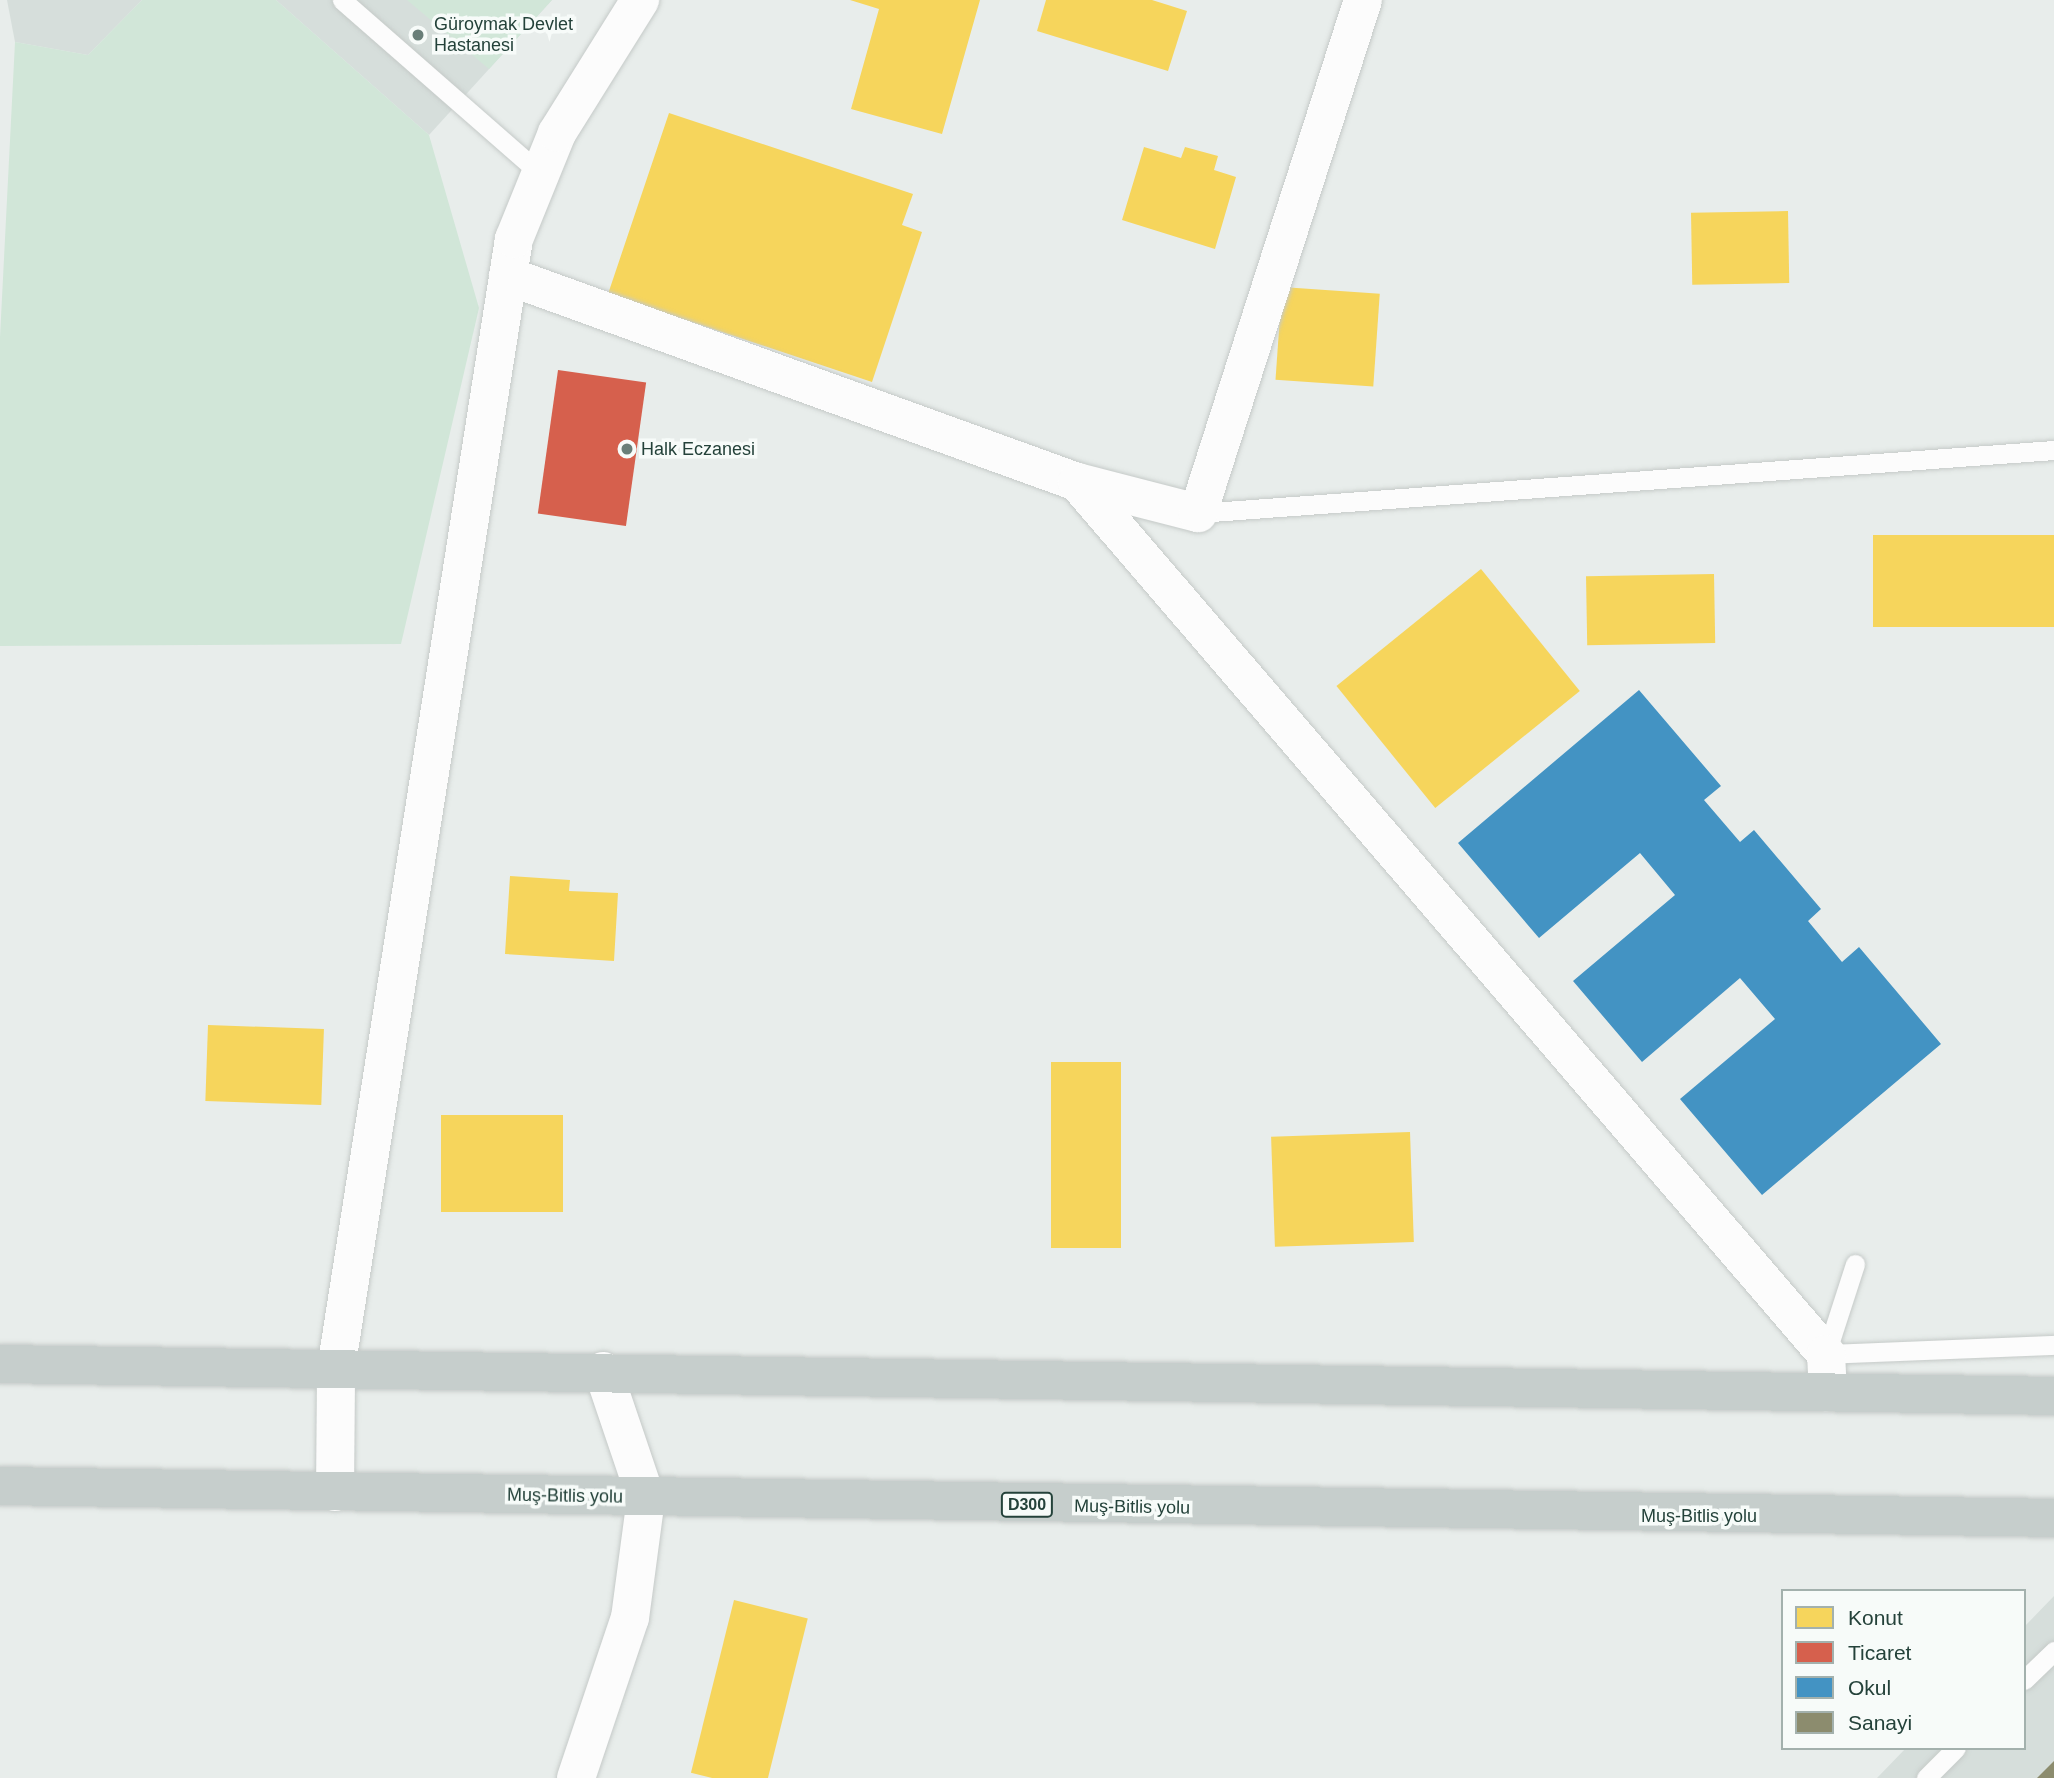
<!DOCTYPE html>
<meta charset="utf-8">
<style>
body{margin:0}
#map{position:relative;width:2054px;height:1778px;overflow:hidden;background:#e8edeb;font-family:Helvetica,sans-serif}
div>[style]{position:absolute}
.built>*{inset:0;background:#d6dedb}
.green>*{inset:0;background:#d1e6d8}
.homes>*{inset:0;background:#f6d55c;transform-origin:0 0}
.shops>*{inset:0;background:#d6604d;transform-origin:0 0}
.schools>*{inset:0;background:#4393c3}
.industry>*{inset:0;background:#8c8c6e}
.roads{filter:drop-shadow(0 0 2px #c5cac8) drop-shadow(0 0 2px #c5cac8)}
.service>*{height:19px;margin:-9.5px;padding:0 9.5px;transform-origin:9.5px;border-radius:9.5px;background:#fcfcfc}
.minor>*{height:38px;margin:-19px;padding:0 19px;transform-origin:19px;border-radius:19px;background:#fcfcfc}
.tertiary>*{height:38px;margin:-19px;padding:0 19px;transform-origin:19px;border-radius:19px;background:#fcfcfc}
.trunk>*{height:38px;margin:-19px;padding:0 19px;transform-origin:19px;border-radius:19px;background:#c6cecc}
.dots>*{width:19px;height:19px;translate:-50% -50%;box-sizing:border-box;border:4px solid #f7fbf9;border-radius:50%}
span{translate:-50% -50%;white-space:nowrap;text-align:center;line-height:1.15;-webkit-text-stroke:7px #f7fbf9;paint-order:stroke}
.shield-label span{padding:2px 5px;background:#f7fbf9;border:2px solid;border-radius:5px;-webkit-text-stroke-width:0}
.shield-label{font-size:16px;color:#24423a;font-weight:700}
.poi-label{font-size:18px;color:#24423a}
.left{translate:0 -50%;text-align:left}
.street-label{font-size:18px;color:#24423a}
.legend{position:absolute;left:1781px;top:1589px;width:245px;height:161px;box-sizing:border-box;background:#f7fbf9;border:2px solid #a3b1ad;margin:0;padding:9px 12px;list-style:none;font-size:21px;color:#24423a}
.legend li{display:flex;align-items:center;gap:14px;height:35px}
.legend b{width:35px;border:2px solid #a3b1ad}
</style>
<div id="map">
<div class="built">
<div style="clip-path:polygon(7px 0,142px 0,88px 55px,15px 42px)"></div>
<div style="clip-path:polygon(276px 0,552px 0,429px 135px)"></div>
<div style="clip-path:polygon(2054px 1596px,2054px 1778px,1877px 1778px,1906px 1748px,2024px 1748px,2024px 1627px)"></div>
</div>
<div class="green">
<div style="clip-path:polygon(142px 0,276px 0,429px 135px,479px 308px,401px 644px,0 646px,0 337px,15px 42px,88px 55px)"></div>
<div style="clip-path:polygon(407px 0,552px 0,489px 69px)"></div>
</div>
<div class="homes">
<div style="clip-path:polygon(850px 0,980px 0,942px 134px,851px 109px,879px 9px)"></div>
<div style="clip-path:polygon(1046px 0,1152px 0,1187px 11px,1168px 71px,1037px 31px)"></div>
<div style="clip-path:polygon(669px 113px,913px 194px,902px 225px,922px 232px,872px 382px,608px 294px)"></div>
<div style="clip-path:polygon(1144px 147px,1181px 158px,1185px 147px,1218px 156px,1214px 170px,1236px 177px,1215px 249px,1122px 220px)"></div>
<div style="left:1788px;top:211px;width:72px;height:97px;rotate:89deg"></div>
<div style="left:1282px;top:287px;width:98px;height:93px;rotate:4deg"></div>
<div style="left:2054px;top:535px;width:92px;height:181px;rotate:90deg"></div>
<div style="left:1481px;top:569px;width:157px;height:186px;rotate:51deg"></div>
<div style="left:1714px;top:574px;width:69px;height:128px;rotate:89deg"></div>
<div style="clip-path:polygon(510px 876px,570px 880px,569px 891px,618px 893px,614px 961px,505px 954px)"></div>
<div style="left:208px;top:1025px;width:116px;height:76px;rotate:2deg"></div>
<div style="left:1051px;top:1062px;width:70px;height:186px"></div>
<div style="left:441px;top:1115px;width:122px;height:97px"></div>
<div style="left:1410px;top:1132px;width:110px;height:139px;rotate:88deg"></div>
<div style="left:734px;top:1600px;width:76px;height:178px;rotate:14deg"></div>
</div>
<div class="shops">
<div style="left:558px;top:370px;width:89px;height:145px;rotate:8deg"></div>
</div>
<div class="schools">
<div style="clip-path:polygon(1639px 690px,1721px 786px,1704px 800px,1740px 842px,1754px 830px,1821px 909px,1808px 921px,1842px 962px,1859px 947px,1941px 1044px,1762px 1195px,1680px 1099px,1775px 1019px,1740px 978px,1642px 1062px,1573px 981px,1675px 895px,1640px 853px,1539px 938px,1458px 843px)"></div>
</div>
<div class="industry">
<div style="clip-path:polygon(2054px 1761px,2054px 1778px,2037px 1778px)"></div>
</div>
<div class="roads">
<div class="service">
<div style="left:342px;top:0;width:264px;rotate:41.2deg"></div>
<div style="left:1198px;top:513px;width:858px;rotate:-4.21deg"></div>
<div style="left:1855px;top:1264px;width:95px;rotate:107.9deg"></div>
<div style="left:1826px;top:1354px;width:228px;rotate:-2.3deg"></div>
<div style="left:2024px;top:1680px;width:42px;rotate:-44deg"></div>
<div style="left:1926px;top:1778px;width:42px;rotate:-45deg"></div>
</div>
<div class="minor">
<div style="left:508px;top:276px;width:605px;rotate:19.9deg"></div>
<div style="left:1077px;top:482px;width:125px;rotate:14.4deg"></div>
<div style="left:1198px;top:513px;width:539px;rotate:-72.17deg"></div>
<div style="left:1077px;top:482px;width:1150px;rotate:49.34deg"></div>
<div style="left:1826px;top:1354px;width:38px;rotate:87deg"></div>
<div style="left:335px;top:1492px;width:123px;rotate:-89.5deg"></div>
<div style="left:336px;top:1369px;width:1144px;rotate:-81.05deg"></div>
<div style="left:514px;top:239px;width:114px;rotate:-67.9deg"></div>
<div style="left:557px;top:133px;width:157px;rotate:-58deg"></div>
</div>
<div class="tertiary">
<div style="left:576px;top:1778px;width:169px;rotate:-71.4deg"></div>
<div style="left:630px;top:1618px;width:121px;rotate:-82.4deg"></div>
<div style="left:646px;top:1498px;width:134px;rotate:-108.7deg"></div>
</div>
<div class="trunk">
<div style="left:0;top:1364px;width:2054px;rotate:0.89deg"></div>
<div style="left:0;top:1486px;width:2054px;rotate:0.89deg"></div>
</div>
</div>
<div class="dots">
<div style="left:418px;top:35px;background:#697e78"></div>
<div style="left:627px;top:449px;background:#697e78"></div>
</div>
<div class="shield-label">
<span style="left:1027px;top:1505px">D300</span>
</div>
<div class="poi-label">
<span class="left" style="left:434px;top:35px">Güroymak Devlet<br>Hastanesi</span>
<span class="left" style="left:641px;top:449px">Halk Eczanesi</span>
</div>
<div class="street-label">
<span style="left:565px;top:1496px;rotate:1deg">Muş-Bitlis yolu</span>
<span style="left:1132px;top:1507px;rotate:1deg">Muş-Bitlis yolu</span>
<span style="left:1699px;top:1516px">Muş-Bitlis yolu</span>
</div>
<ul class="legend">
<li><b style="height:19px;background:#f6d55c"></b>Konut</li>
<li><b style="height:19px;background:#d6604d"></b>Ticaret</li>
<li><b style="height:19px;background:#4393c3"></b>Okul</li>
<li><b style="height:19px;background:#8c8c6e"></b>Sanayi</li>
</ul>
</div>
